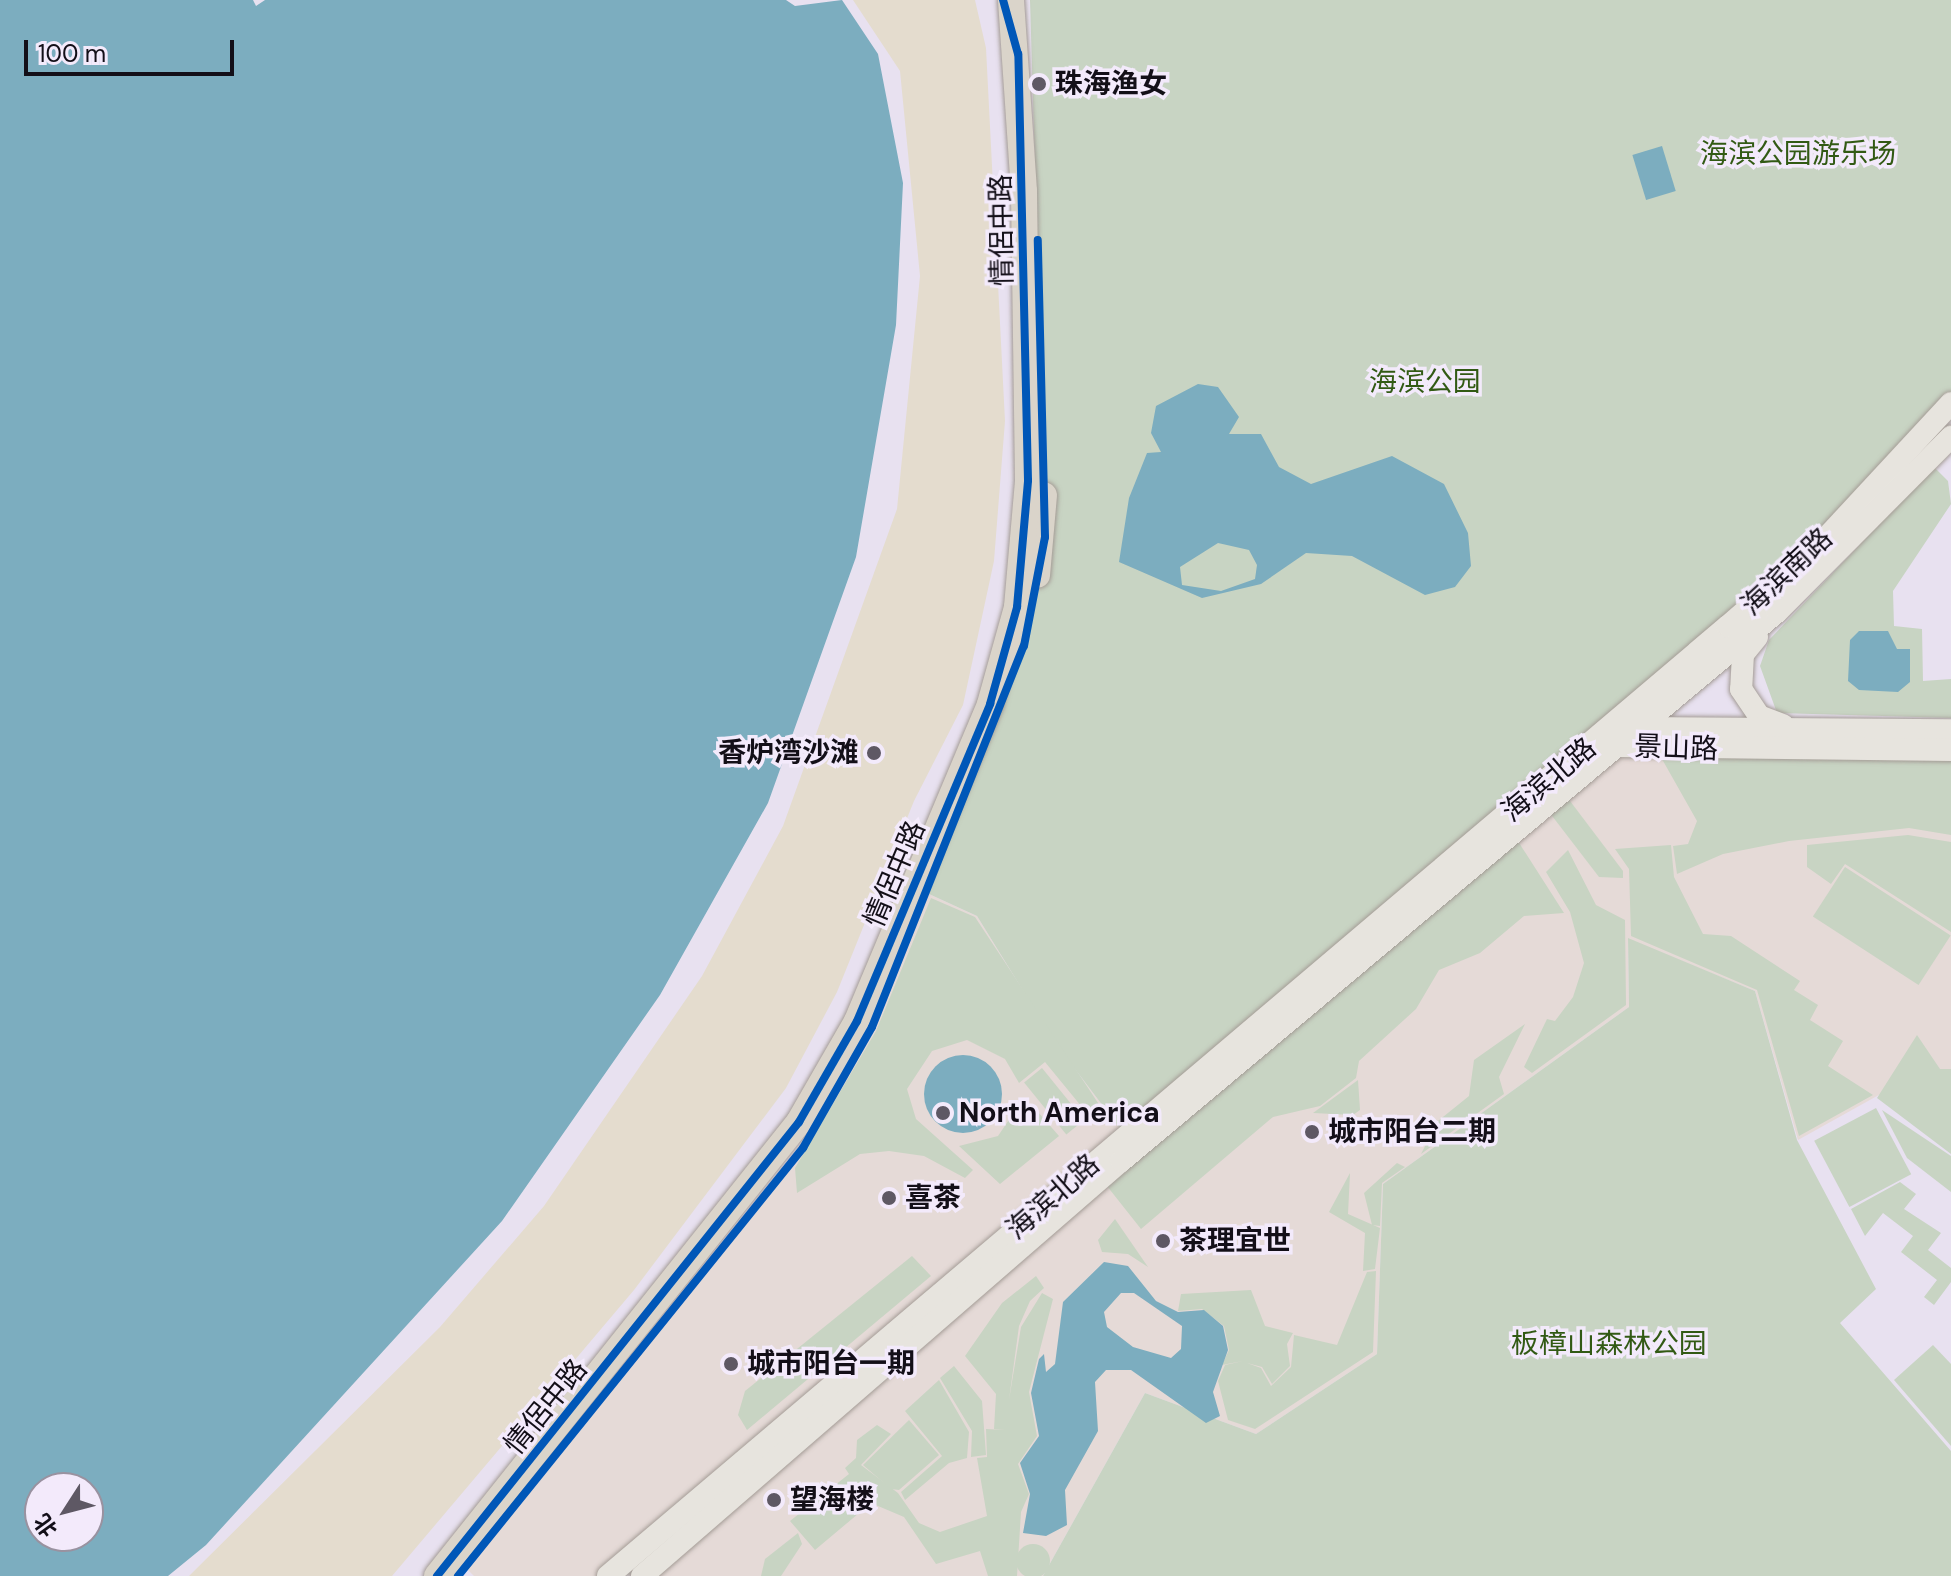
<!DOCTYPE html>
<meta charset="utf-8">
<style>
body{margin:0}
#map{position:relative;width:1951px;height:1576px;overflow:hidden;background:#e8e1f0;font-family:"DM Sans","Noto Sans SC",sans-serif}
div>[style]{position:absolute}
.commercial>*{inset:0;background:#e5dad7}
.green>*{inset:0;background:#c8d4c3;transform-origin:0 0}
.round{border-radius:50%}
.sand>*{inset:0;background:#e4dcce}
.water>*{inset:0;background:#7cadbf;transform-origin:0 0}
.roads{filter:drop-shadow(0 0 2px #a49c96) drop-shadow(0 0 2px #a49c96)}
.primary>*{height:22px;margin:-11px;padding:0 11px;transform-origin:11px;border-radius:11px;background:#e7e4de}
.highway>*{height:26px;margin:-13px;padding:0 13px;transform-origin:13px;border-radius:13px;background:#dad4ca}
.cycleway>*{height:8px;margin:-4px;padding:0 4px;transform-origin:4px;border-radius:4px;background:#0057b8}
.dots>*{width:22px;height:22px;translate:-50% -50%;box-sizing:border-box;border:4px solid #f3eafb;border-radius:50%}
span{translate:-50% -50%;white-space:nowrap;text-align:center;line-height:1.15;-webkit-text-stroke:7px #f3eafb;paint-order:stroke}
.poi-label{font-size:28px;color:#130f18;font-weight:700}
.left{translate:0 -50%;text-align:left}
.right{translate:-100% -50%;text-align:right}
.park-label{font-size:28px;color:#325a14}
.street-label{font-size:28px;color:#130f18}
.north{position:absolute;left:24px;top:1472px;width:80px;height:80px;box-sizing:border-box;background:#f3eafb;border:2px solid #9992a0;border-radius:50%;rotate:234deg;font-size:22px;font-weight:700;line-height:32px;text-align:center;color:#130f18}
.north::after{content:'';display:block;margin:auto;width:28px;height:36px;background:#5e5864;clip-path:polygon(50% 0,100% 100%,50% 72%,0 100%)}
.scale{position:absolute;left:24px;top:40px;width:210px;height:36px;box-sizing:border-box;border:4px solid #130f18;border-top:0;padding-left:10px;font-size:24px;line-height:28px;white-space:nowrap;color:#130f18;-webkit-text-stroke:6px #f3eafb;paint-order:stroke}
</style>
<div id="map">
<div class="commercial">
<div style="clip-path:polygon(1617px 746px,1951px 751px,1951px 1131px,1886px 1091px,1798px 1140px,1755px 991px,1628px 939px,1629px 1007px,1383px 1184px,1377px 1354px,1256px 1434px,1145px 1393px,1043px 1576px,643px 1576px)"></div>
<div style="clip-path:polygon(929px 894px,977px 916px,1056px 1044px,1125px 1135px,600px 1576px,474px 1576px,465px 1567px,803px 1148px,873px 1027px)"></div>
</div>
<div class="green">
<div style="clip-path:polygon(1030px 0,1951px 0,1951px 403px,1814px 550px,1125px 1135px,1056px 1044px,977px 916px,929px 894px,1018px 666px,1046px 537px)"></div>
<div style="clip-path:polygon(1934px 467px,1948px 481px,1951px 504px,1893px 591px,1894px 626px,1922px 629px,1923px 681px,1951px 679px,1951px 718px,1777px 713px,1760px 666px,1769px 640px)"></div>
<div style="clip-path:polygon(1658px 752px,1951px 754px,1951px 835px,1909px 828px,1789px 841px,1723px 854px,1677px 874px,1673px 846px,1688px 844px,1697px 821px)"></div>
<div style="clip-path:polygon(1564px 793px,1623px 871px,1623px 878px,1599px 877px,1546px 808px)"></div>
<div style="clip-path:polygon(1514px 835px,1564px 913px,1524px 916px,1480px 953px,1439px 970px,1416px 1009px,1359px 1061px,1356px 1078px,1320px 1106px,1273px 1117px,1141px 1229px,1103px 1181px)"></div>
<div style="clip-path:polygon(1908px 835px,1951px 842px,1951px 932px,1845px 864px,1831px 884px,1807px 867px,1807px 845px)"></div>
<div style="clip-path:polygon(1671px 845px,1674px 877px,1703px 934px,1731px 936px,1800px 981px,1794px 990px,1818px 1005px,1810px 1020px,1843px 1041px,1828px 1066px,1873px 1095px,1799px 1136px,1757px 990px,1631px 936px,1629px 869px,1615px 849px)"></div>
<div style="clip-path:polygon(1568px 850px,1596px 905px,1625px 920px,1626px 1005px,1532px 1073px,1524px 1067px,1547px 1019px,1555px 1021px,1573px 997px,1584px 963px,1570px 912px,1546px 872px)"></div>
<div style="left:1845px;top:867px;width:126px;height:59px;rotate:33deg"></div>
<div style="clip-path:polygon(931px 898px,975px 917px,1106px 1115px,1095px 1123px,1045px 1062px,1019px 1083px,1005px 1059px,967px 1040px,932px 1051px,907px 1089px,916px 1119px,973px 1170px,965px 1178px,924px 1156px,889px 1151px,860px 1154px,797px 1193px,795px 1168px,876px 1031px)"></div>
<div style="clip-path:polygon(1628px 938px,1755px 991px,1797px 1140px,1876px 1289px,1840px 1323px,1951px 1451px,1951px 1576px,1043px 1576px,1145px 1393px,1256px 1434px,1377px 1354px,1383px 1184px,1629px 1007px)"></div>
<div style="clip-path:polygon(1525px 1024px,1499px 1077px,1504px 1094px,1421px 1154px,1438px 1121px,1469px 1096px,1474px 1060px)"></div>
<div style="clip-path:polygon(1917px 1035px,1940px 1069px,1951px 1069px,1951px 1154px,1877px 1098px)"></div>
<div style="left:1042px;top:1068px;width:67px;height:23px;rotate:51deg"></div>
<div style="clip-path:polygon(1358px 1080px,1360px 1110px,1353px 1115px,1313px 1113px)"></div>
<div style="clip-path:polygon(1019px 1105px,1038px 1112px,1059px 1136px,1000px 1184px,959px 1146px,998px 1136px)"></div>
<div style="left:1876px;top:1108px;width:75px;height:70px;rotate:62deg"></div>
<div style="clip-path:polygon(1882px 1110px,1951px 1156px,1951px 1192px,1907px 1158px)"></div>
<div style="clip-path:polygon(1397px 1163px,1405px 1167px,1382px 1183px,1380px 1226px,1372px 1225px,1364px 1193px)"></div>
<div style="clip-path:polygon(1350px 1173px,1348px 1214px,1380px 1228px,1375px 1269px,1363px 1271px,1365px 1233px,1329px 1212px)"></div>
<div style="clip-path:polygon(1900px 1182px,1916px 1194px,1904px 1209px,1941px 1233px,1928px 1250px,1951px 1268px,1951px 1282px,1934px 1305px,1924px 1297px,1937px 1280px,1901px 1252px,1913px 1236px,1883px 1213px,1865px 1236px,1851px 1209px)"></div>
<div style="clip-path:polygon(1115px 1219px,1148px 1267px,1128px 1254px,1102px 1252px,1098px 1240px)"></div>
<div style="clip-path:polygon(912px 1256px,931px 1276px,747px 1430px,738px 1415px,745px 1391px)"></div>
<div style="clip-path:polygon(1376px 1271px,1373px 1352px,1255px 1429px,1228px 1420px,1218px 1381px,1225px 1365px,1243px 1361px,1222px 1365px,1229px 1350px,1224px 1326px,1202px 1309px,1178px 1311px,1181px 1294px,1251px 1290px,1265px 1326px,1293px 1333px,1287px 1344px,1290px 1366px,1272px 1384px,1262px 1367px,1247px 1363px,1261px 1368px,1271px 1386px,1291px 1367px,1294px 1335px,1337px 1345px,1367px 1272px)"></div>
<div style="clip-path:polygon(1036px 1276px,1044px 1288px,1030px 1301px,1019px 1326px,1009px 1400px,1021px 1327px,1042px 1293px,1053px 1299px,1029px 1392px,1037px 1436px,1018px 1464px,1029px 1494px,1021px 1512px,1017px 1576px,988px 1576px,980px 1551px,936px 1564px,904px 1517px,871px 1503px,815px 1550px,790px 1521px,849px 1474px,845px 1468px,856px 1458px,857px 1440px,877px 1425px,891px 1434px,861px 1465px,898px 1493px,919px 1523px,940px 1532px,987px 1516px,977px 1458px,987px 1457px,986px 1429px,1005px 1430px,994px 1429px,996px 1394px,965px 1356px,1002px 1303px)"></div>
<div style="clip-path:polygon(1933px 1345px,1951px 1364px,1951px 1446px,1894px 1380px)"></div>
<div style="clip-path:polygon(954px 1366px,982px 1401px,986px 1455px,971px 1457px,972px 1431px,940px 1378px)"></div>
<div style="clip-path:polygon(939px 1380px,969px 1432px,967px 1458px,949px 1463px,905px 1500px,901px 1492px,942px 1456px,905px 1411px)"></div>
<div style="clip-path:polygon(909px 1420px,939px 1455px,899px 1490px,891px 1489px,863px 1465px)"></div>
<div style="clip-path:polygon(798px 1533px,802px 1544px,781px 1576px,761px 1576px,765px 1559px)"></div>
<div class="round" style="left:1016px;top:1544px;width:34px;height:34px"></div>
</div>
<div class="sand">
<div style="clip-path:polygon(853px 0,975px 0,986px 48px,1005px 421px,994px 561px,963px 705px,914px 801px,837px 992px,786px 1088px,634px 1290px,392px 1576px,189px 1576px,440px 1327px,544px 1206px,702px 976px,783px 826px,897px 509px,920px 276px,900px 71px)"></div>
</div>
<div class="water">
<div style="clip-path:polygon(evenodd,0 0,253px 0,256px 6px,265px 0,786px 0,795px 6px,842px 0,878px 54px,903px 183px,896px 325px,856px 557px,768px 803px,660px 995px,502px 1221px,206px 1545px,168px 1576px,0 1576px,0 0,40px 1488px,88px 1488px,88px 1536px,40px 1536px,40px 1488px)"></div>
<div style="left:1662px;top:146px;width:47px;height:31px;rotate:73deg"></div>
<div style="clip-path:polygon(evenodd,1198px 384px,1218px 387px,1239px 417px,1229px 434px,1261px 434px,1279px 467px,1311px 484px,1392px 456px,1444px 484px,1468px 533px,1471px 566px,1455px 587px,1425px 595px,1352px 556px,1306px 553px,1261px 584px,1202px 598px,1119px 562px,1129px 498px,1147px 453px,1161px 452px,1151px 433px,1156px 406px,1198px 384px,1218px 543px,1249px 550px,1257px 565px,1255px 579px,1221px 591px,1182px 585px,1180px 567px,1218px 543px)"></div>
<div style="clip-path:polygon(1859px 631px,1888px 631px,1897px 649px,1910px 649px,1910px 682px,1898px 692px,1859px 690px,1848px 681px,1850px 640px)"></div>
<div class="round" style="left:924px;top:1055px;width:78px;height:78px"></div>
<div style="clip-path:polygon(evenodd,1104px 1262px,1128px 1266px,1156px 1301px,1178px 1312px,1204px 1310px,1223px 1326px,1228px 1350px,1213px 1392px,1220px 1416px,1206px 1423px,1131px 1370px,1106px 1370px,1095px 1382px,1098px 1431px,1065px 1490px,1067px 1525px,1046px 1536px,1023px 1533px,1030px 1494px,1020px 1463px,1039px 1436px,1031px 1393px,1039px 1359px,1044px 1354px,1046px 1372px,1055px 1364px,1063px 1302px,1104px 1262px,1121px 1293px,1134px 1293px,1182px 1326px,1181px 1349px,1171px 1358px,1133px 1347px,1107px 1327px,1104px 1312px,1121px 1293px)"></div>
</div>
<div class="roads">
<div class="primary">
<div style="left:1757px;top:637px;width:22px;rotate:129deg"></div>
<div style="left:1743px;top:654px;width:35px;rotate:93deg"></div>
<div style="left:1741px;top:689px;width:32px;rotate:56deg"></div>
<div style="left:1759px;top:716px;width:26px;rotate:21deg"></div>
<div style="left:1632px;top:728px;width:319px;rotate:0.4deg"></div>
<div style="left:1617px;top:746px;width:334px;rotate:0.7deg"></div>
<div style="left:608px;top:1576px;width:1469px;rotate:-40.31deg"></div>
<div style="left:1728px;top:626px;width:116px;rotate:-41.1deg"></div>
<div style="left:1815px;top:550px;width:200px;rotate:-47.2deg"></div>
<div style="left:642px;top:1576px;width:634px;rotate:-40.91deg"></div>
<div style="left:1121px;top:1161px;width:855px;rotate:-39.93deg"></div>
<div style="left:1777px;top:612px;width:247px;rotate:-45.2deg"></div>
</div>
<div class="highway">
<div style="left:1037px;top:575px;width:80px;rotate:-85deg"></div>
<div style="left:437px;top:1576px;width:581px;rotate:-51.43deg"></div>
<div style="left:799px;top:1122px;width:116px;rotate:-60.1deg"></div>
<div style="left:857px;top:1021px;width:344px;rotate:-67.2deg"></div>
<div style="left:990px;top:704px;width:101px;rotate:-74.4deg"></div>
<div style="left:1017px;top:607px;width:127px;rotate:-85deg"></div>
<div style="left:1028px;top:480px;width:289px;rotate:-90.8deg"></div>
<div style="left:1024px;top:191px;width:191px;rotate:-93.9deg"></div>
</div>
</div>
<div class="cycleway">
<div style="left:437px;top:1576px;width:581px;rotate:-51.43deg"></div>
<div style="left:799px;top:1122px;width:116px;rotate:-60.1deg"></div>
<div style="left:857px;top:1021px;width:344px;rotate:-67.2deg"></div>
<div style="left:990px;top:704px;width:101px;rotate:-74.4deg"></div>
<div style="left:1017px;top:607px;width:127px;rotate:-85deg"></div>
<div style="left:1028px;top:480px;width:426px;rotate:-91.3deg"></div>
<div style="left:1018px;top:54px;width:56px;rotate:-105.5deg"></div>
<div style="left:458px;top:1576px;width:550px;rotate:-51.13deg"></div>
<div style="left:803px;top:1148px;width:139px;rotate:-60.3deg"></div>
<div style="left:872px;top:1027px;width:410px;rotate:-68.3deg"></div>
<div style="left:1024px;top:646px;width:111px;rotate:-79.1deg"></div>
<div style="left:1045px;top:537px;width:297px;rotate:-91.4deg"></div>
</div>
<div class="dots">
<div style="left:1039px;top:84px;background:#5e5864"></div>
<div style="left:874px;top:753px;background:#5e5864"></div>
<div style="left:943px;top:1113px;background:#5e5864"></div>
<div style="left:1312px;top:1132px;background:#5e5864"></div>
<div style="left:889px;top:1198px;background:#5e5864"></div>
<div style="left:1163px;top:1241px;background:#5e5864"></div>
<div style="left:731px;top:1364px;background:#5e5864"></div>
<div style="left:774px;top:1500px;background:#5e5864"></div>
</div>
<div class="poi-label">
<span class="left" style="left:1055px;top:84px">珠海渔女</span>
<span class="right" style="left:858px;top:753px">香炉湾沙滩</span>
<span class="left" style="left:959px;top:1113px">North America</span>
<span class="left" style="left:1328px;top:1132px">城市阳台二期</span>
<span class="left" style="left:905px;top:1198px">喜茶</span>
<span class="left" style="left:1179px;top:1241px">茶理宜世</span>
<span class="left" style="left:747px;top:1364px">城市阳台一期</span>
<span class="left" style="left:790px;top:1500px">望海楼</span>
</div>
<div class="park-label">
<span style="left:1798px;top:154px">海滨公园游乐场</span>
<span style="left:1425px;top:382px">海滨公园</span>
<span style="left:1609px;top:1344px">板樟山森林公园</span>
</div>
<div class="street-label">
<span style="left:1002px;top:230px;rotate:-91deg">情侶中路</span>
<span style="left:1787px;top:572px;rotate:-43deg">海滨南路</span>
<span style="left:1676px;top:748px;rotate:2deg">景山路</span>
<span style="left:1549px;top:780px;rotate:-40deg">海滨北路</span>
<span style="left:895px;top:874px;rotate:-67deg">情侶中路</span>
<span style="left:1053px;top:1197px;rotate:-41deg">海滨北路</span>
<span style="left:546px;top:1407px;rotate:-51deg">情侶中路</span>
</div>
<div class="north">北</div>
<div class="scale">100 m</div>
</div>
